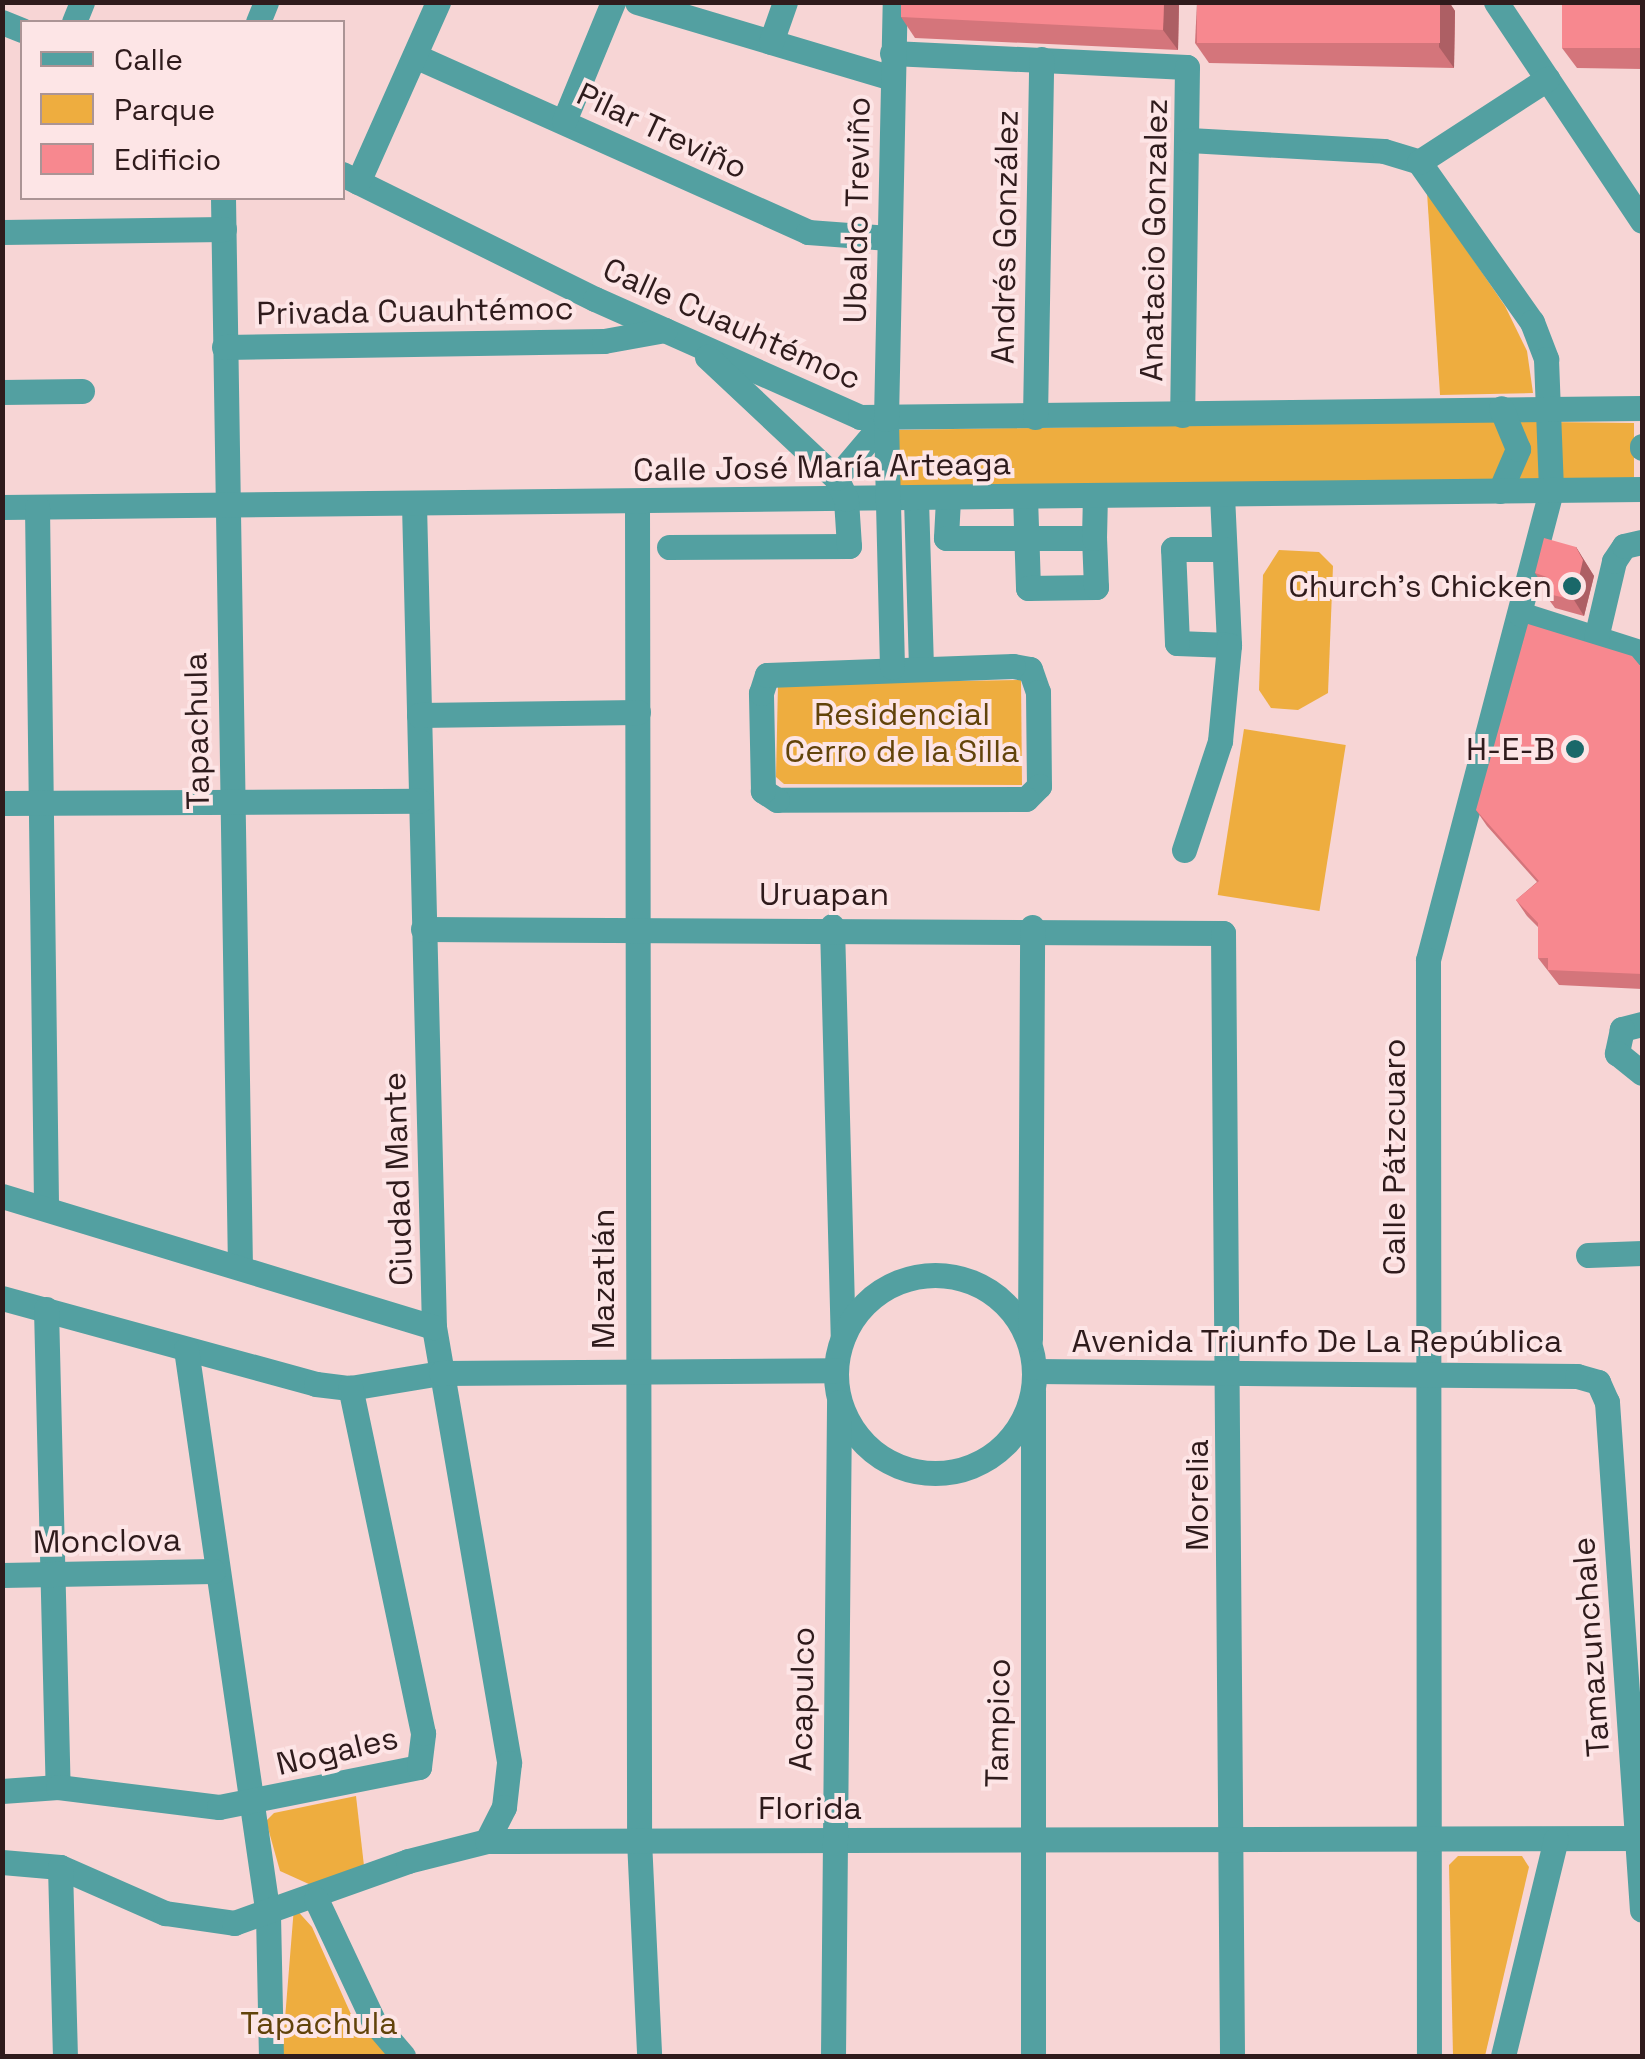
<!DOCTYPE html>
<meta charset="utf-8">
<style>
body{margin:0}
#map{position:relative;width:1645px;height:2059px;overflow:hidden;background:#f7d5d5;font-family:"Space Grotesk",sans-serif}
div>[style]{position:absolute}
.green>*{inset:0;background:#eead3f;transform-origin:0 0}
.minor>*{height:25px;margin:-12.5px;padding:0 12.5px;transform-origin:12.5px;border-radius:12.5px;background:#53a0a1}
.minor>.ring{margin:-12.5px;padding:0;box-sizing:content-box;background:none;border:25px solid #53a0a1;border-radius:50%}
.wall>*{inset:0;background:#d4757b}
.shaded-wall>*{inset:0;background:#ad5f64}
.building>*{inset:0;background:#f7888f;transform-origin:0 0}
.dots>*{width:28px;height:28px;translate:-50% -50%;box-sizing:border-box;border:5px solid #fde5e6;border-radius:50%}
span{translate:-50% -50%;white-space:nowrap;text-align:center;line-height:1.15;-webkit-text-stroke:8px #fde5e6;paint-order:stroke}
.street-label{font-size:32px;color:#2f1b1c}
.poi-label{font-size:32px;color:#2f1b1c}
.right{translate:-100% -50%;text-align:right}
.park-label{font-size:32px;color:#62430a}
.frame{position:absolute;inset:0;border:5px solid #2f1b1c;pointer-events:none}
.legend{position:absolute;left:20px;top:20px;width:325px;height:180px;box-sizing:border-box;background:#fde5e6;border:2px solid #ab9495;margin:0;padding:12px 18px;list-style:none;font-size:30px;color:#2f1b1c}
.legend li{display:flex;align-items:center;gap:20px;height:50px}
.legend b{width:50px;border:2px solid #ab9495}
</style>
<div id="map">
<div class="green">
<div style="clip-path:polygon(1427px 192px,1505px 306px,1527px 351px,1533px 393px,1440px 395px)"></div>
<div style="clip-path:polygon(1472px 421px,1634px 423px,1634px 481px,897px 492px,898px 430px)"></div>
<div style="clip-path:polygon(1279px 550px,1319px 552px,1333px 566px,1328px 693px,1298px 710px,1271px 708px,1259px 690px,1263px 575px)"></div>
<div style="clip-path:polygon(1021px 680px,1022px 785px,784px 784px,776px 777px,778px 684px)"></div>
<div style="left:1244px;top:729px;width:103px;height:168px;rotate:9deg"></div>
<div style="clip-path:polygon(356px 1796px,364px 1866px,311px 1885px,280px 1871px,266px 1821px,274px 1813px)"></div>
<div style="clip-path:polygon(1458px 1856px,1522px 1856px,1529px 1867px,1485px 2056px,1453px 2056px,1449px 1865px)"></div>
<div style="clip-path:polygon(294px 1907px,312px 1927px,354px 2021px,391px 2056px,282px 2056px)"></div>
</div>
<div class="minor">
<div style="left:637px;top:2px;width:266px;rotate:16.6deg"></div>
<div style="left:1496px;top:2px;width:263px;rotate:56.3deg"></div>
<div style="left:2px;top:22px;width:22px;rotate:22deg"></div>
<div style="left:74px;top:22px;width:22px;rotate:-68deg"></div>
<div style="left:258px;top:22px;width:22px;rotate:-68deg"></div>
<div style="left:771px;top:42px;width:42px;rotate:-70.7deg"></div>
<div style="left:892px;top:53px;width:295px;rotate:2.7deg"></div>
<div style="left:1187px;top:67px;width:348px;rotate:90.8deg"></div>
<div style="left:415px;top:56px;width:431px;rotate:24.1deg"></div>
<div style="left:808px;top:232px;width:81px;rotate:4.2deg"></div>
<div style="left:564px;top:121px;width:129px;rotate:-67.6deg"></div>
<div style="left:1189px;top:140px;width:195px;rotate:3.2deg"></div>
<div style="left:1384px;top:151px;width:37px;rotate:17deg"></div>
<div style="left:1419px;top:162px;width:196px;rotate:54.8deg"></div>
<div style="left:1532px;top:322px;width:40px;rotate:69deg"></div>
<div style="left:1546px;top:359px;width:132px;rotate:87.8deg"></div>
<div style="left:1551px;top:491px;width:485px;rotate:104.7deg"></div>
<div style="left:1428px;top:960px;width:1096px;rotate:89.95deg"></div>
<div style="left:1419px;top:162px;width:153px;rotate:-33deg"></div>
<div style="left:342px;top:174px;width:282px;rotate:26.3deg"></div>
<div style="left:595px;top:299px;width:290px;rotate:24deg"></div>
<div style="left:860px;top:417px;width:782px;rotate:-0.66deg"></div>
<div style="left:358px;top:182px;width:197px;rotate:-66deg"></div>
<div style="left:223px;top:198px;width:1066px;rotate:89.09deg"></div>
<div style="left:2px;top:232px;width:222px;rotate:-0.8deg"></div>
<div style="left:224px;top:347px;width:380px;rotate:-0.9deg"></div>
<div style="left:604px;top:341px;width:62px;rotate:-10.2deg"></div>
<div style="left:2px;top:392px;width:80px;rotate:-0.7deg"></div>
<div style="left:1035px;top:417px;width:358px;rotate:-89deg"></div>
<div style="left:1642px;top:446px;width:2px;rotate:90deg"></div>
<div style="left:836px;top:478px;width:77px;rotate:-49.7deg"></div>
<div style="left:1500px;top:491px;width:46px;rotate:-66.8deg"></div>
<div style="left:1518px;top:449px;width:44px;rotate:-112.5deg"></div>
<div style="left:1222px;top:495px;width:150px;rotate:87.3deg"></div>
<div style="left:1229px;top:645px;width:52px;rotate:-177.8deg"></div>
<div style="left:1177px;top:643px;width:94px;rotate:-92.4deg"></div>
<div style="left:1173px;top:549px;width:51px"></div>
<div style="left:1025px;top:497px;width:91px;rotate:88.1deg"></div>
<div style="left:1028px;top:588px;width:68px;rotate:-0.8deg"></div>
<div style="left:1096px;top:587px;width:49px;rotate:-92.3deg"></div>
<div style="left:916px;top:499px;width:168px;rotate:88.3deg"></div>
<div style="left:948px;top:499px;width:39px;rotate:93deg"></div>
<div style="left:946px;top:538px;width:148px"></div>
<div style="left:1094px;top:538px;width:43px;rotate:-88.7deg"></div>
<div style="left:637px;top:502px;width:1338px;rotate:89.91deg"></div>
<div style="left:639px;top:1840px;width:216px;rotate:87.3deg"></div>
<div style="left:414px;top:504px;width:823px;rotate:88.61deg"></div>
<div style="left:434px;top:1327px;width:442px;rotate:80.2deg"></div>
<div style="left:509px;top:1763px;width:44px;rotate:96.5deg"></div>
<div style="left:504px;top:1807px;width:38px;rotate:117deg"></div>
<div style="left:2px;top:507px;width:1640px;rotate:-0.63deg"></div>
<div style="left:37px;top:507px;width:701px;rotate:89.26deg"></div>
<div style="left:669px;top:547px;width:180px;rotate:-0.3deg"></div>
<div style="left:849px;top:546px;width:47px;rotate:-93.7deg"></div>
<div style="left:846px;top:499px;width:23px;rotate:-115deg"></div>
<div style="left:836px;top:478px;width:177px;rotate:-136.8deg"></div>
<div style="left:1520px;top:614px;width:128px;rotate:17.7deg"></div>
<div style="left:1596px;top:638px;width:79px;rotate:-76.8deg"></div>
<div style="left:1614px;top:561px;width:18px;rotate:-56deg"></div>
<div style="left:1624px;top:546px;width:18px;rotate:-13deg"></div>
<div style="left:1013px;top:666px;width:17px;rotate:10deg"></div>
<div style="left:1030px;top:669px;width:24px;rotate:71deg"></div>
<div style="left:1038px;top:692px;width:94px;rotate:89.4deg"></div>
<div style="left:1039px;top:786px;width:18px;rotate:135deg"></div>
<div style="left:1026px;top:799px;width:249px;rotate:179.8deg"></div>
<div style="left:777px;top:800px;width:17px;rotate:-147deg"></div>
<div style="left:763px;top:791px;width:98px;rotate:-91.2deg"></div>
<div style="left:761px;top:693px;width:19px;rotate:-72deg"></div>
<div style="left:767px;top:675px;width:246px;rotate:-2.1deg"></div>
<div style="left:892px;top:667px;width:248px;rotate:-91.4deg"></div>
<div style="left:886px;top:419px;width:417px;rotate:-88.8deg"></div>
<div style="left:419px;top:715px;width:219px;rotate:-0.8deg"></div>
<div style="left:2px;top:803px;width:417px;rotate:-0.3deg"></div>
<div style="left:1184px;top:850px;width:115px;rotate:-71.7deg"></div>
<div style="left:1220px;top:741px;width:96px;rotate:-84.6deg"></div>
<div style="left:832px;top:926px;width:411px;rotate:88.5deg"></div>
<div style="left:423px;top:929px;width:800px;rotate:0.29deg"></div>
<div style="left:1223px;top:933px;width:1123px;rotate:89.54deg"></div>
<div style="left:1642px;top:1024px;width:21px;rotate:166deg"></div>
<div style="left:1622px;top:1029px;width:25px;rotate:102deg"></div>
<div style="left:1617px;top:1053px;width:32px;rotate:39deg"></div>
<div style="left:2px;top:1196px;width:451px;rotate:16.9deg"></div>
<div style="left:1588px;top:1255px;width:54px;rotate:-2.1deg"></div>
<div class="ring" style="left:836px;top:1275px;width:173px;height:173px"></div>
<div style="left:2px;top:1298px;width:326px;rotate:15.3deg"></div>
<div style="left:316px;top:1384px;width:34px;rotate:7deg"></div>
<div style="left:350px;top:1388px;width:92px;rotate:-9.4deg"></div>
<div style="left:441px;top:1373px;width:395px;rotate:-0.4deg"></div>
<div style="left:46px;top:1309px;width:478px;rotate:88.6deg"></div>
<div style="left:1030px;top:1339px;width:412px;rotate:-89.7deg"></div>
<div style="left:186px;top:1349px;width:572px;rotate:81.76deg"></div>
<div style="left:268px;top:1915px;width:141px;rotate:88.8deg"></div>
<div style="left:1035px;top:1371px;width:542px;rotate:0.53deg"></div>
<div style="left:1577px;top:1376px;width:22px;rotate:16deg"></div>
<div style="left:1598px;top:1382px;width:22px;rotate:66deg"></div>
<div style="left:1607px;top:1402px;width:509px;rotate:86.06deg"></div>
<div style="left:2px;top:1575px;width:211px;rotate:-1.1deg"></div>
<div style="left:2px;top:1791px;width:56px;rotate:-4.1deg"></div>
<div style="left:58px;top:1787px;width:162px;rotate:7.1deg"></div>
<div style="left:219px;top:1807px;width:204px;rotate:-11.3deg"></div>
<div style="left:419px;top:1767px;width:34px;rotate:-83deg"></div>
<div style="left:423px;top:1733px;width:353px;rotate:-101.9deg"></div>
<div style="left:2px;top:1862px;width:58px;rotate:4.9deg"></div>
<div style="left:60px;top:1867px;width:115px;rotate:23.7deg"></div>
<div style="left:165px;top:1913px;width:70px;rotate:8.2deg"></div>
<div style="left:234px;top:1923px;width:185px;rotate:-19.6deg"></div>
<div style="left:408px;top:1861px;width:81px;rotate:-14.2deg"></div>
<div style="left:487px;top:1841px;width:1155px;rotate:-0.15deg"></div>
<div style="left:60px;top:1867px;width:189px;rotate:88.5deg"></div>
<div style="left:316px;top:1899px;width:136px;rotate:64.8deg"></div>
<div style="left:374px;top:2022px;width:45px;rotate:49.5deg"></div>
<div style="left:833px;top:2056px;width:654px;rotate:-89.47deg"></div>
<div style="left:1033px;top:2056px;width:665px;rotate:-90deg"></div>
<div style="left:1503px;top:2056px;width:223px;rotate:-76.3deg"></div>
</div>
<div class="wall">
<div style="clip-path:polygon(901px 2px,1179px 2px,1178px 50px,915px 38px,901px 17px)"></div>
<div style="clip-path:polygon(1197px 2px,1449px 2px,1455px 11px,1454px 68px,1209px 63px,1195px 43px)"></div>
<div style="clip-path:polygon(1642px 2px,1642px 69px,1577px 68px,1562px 48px)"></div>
<div style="clip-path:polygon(1576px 547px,1594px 576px,1584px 616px,1555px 608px,1544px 593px,1545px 588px,1535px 573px)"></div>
<div style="clip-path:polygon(1642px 668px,1642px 989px,1559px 985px,1538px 958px,1538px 927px,1527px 916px,1516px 900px,1537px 882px,1487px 826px,1476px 810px)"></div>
</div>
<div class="shaded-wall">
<div style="clip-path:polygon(1164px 2px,1179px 2px,1178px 50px,1163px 30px)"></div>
<div style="clip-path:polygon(1440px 2px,1449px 2px,1455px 11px,1454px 68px,1439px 47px)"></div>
<div style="clip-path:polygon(1576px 547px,1594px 576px,1584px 616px,1574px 600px)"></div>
</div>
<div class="building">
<div style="clip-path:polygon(901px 2px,1164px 2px,1163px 30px,901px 17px)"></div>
<div style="left:1197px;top:2px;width:243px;height:41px"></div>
<div style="left:1562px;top:2px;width:80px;height:46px"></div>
<div style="clip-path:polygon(1544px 538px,1576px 547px,1583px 560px,1574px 600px,1544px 593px,1547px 577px,1535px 573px)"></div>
<div style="clip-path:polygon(1528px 624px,1632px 656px,1642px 668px,1642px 974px,1548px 970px,1548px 958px,1538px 958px,1538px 923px,1516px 900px,1539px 881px,1476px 810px)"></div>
</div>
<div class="dots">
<div style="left:1572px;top:586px;background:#1a6869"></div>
<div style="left:1575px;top:749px;background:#1a6869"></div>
</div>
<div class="street-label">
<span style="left:662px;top:131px;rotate:25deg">Pilar Treviño</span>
<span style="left:857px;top:210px;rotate:-89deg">Ubaldo Treviño</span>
<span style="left:1005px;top:237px;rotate:-89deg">Andrés González</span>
<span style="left:1154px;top:240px;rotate:-89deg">Anatacio Gonzalez</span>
<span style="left:415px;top:311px;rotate:-1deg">Privada Cuauhtémoc</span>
<span style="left:732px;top:324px;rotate:24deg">Calle Cuauhtémoc</span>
<span style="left:822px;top:467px;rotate:-1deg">Calle José María Arteaga</span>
<span style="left:197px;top:731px;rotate:-91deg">Tapachula</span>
<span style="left:824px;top:894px">Uruapan</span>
<span style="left:1394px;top:1157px;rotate:-90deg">Calle Pátzcuaro</span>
<span style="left:398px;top:1179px;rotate:-92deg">Ciudad Mante</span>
<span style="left:603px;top:1279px;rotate:-90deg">Mazatlán</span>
<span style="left:1317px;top:1341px">Avenida Triunfo De La República</span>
<span style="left:1197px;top:1495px;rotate:-90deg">Morelia</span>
<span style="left:107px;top:1541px;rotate:-1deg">Monclova</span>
<span style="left:1591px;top:1647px;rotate:-94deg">Tamazunchale</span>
<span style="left:802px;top:1699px;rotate:-89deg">Acapulco</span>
<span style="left:998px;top:1723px;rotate:-89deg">Tampico</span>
<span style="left:337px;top:1751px;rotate:-13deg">Nogales</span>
<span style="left:810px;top:1808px">Florida</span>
</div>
<div class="poi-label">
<span class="right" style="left:1552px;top:586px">Church's Chicken</span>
<span class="right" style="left:1555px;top:749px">H-E-B</span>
</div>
<div class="park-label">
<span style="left:902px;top:733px">Residencial<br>Cerro de la Silla</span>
<span style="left:319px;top:2023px">Tapachula</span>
</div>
<div class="frame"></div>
<ul class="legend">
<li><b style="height:12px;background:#53a0a1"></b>Calle</li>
<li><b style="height:28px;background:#eead3f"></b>Parque</li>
<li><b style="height:28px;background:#f7888f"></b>Edificio</li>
</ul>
</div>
